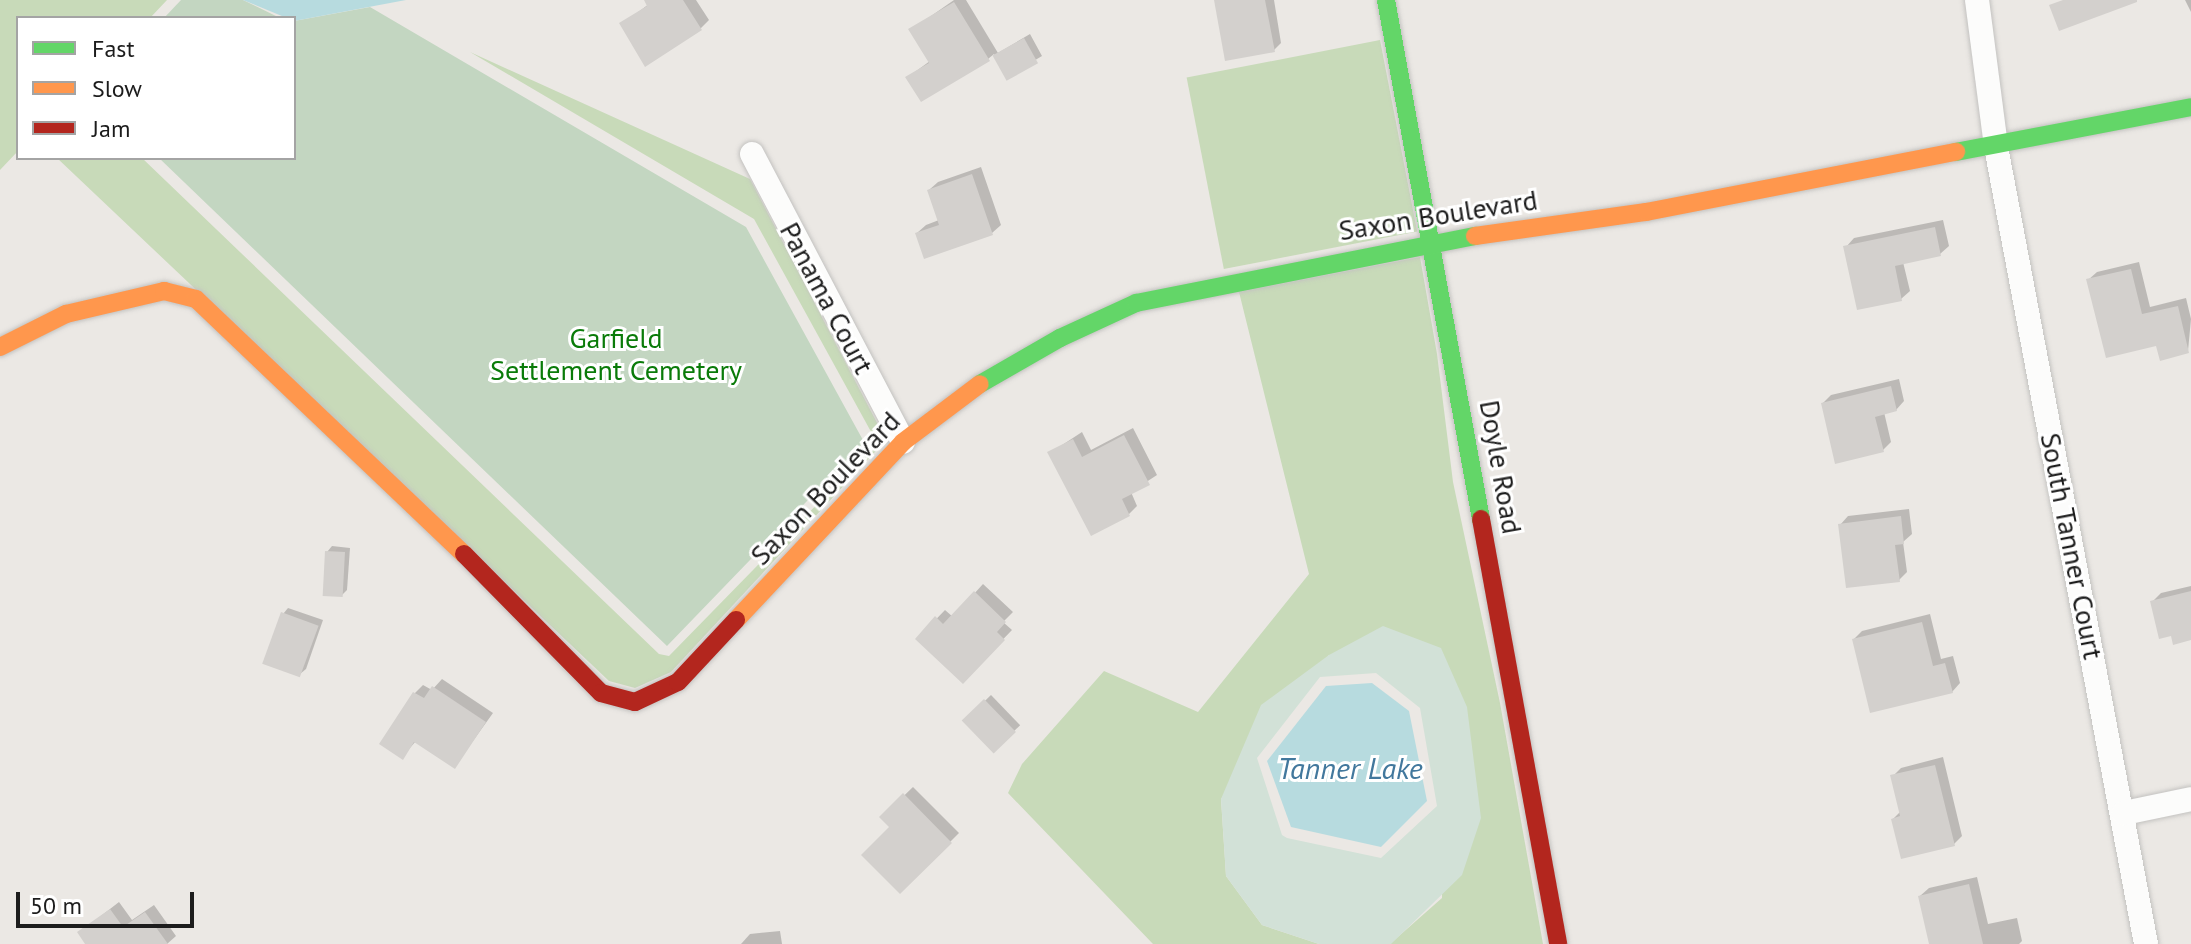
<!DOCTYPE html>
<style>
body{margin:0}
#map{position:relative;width:2191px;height:944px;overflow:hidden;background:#ebe8e4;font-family:"PT Sans",sans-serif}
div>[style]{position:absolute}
.forest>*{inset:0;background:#c8dab9;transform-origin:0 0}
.wetland>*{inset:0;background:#d2e1d7}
.cemetery>*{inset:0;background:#c3d6c1}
.water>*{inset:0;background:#b7dbdf}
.shadow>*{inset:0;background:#0003;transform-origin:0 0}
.building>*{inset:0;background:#d3d0cd;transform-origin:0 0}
.roads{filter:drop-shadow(0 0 2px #c3c2c0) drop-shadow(0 0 2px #c3c2c0)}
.street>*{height:24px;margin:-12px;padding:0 12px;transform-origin:12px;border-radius:12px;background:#fcfcfb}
.fast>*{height:18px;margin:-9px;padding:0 9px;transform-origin:9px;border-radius:9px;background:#63d668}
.slow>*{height:18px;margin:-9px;padding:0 9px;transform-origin:9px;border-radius:9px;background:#ff974d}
.jam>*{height:18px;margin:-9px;padding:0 9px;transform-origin:9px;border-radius:9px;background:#b3261e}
span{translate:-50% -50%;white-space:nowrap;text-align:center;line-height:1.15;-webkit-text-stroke:6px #fff;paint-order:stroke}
.street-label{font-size:28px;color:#1c1c1c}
.park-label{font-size:28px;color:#0a7b09}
.water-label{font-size:30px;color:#42789d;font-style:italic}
.legend{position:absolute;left:16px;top:16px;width:280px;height:144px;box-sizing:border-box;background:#fff;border:2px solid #a4a4a4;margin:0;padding:10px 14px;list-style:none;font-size:24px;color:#1c1c1c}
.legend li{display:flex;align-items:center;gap:16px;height:40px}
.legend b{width:40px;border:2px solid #a4a4a4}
.scale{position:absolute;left:16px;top:892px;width:178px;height:36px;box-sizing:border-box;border:4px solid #1c1c1c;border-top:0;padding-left:10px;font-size:24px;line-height:28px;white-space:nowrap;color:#1c1c1c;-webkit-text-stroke:6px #fff;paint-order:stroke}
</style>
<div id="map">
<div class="forest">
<div style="clip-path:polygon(0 0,167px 0,150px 18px,18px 18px,18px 151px,0 170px)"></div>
<div style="left:1380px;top:40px;width:195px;height:197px;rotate:79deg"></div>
<div style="clip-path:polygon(470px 52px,750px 179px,886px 440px,671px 672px,635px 688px,609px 681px,57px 158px,142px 158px,659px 654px,669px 656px,871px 449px,875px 439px,754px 219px)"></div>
<div style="clip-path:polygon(1420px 257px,1437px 354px,1453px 482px,1500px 703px,1543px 944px,1363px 944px,1391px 943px,1442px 898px,1441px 648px,1329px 655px,1221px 799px,1226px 876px,1262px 925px,1319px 944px,1153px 944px,1008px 793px,1022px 764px,1104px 671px,1198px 712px,1309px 574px,1239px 292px)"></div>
</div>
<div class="wetland">
<div style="clip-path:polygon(evenodd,1383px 626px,1441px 648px,1467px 707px,1481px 818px,1462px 875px,1391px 944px,1319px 944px,1262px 925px,1226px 876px,1221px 799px,1261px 705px,1329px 655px,1383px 626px,1376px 673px,1420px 708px,1437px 806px,1381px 858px,1287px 838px,1282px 835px,1257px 758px,1320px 677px,1376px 673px)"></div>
</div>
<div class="cemetery">
<div style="clip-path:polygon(181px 0,243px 0,280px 18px,164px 18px)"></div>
<div style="clip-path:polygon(370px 7px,746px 227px,864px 442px,667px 646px,159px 158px,294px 158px,294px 21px)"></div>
</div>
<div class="water">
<div style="clip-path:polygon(243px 0,406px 0,294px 21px)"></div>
<div style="clip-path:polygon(1372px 683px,1409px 711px,1427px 801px,1381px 847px,1291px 827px,1267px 761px,1326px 686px)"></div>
</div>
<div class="shadow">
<div style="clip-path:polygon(646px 0,696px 0,709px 20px,700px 29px,622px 24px,649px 4px)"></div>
<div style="clip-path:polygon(954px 0,966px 0,998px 53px,1030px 34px,1042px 56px,1007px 77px,994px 54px,988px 59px,908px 77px,930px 61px,911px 30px)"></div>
<div style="clip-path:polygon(1216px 0,1274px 0,1281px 43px,1274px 50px)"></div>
<div style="clip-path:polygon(2185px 0,2191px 0,2191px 12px)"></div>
<div style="clip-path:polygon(981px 167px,1001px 225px,992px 233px,917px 233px,926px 225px,939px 220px,929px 190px,938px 182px)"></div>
<div style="clip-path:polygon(1943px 220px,1949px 246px,1940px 254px,1903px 262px,1910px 291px,1901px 299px,1846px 247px,1854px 238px)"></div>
<div style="clip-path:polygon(2139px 262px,2150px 307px,2186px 298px,2191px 319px,2188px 351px,2158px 343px,2088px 280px,2097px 272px)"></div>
<div style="clip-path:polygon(1899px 379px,1904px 401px,1896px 410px,1884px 412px,1891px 442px,1883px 450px,1823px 403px,1831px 395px)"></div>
<div style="clip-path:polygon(1133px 428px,1157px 475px,1131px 492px,1137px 506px,1129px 514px,1092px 533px,1050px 453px,1082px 432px,1091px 450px)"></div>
<div style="clip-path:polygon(1909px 509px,1912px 534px,1903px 542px,1907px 572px,1899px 580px,1840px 525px,1848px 516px)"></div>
<div style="clip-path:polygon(332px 546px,350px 548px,347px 590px,341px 596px,327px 552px)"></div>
<div style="clip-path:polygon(983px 584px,1013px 612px,1003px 622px,1012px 630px,963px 681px,917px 639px,945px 610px,953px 617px)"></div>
<div style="clip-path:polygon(2191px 586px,2191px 638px,2172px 633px,2152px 602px,2161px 593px)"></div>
<div style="clip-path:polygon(288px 608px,323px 620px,306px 669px,300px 674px,283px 614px)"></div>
<div style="clip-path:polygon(1930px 614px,1941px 659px,1953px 656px,1960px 683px,1952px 692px,1854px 639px,1862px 631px)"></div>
<div style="clip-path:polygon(442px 679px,493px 713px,455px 766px,416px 741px,402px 757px,382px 744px,415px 693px,423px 685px,432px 690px)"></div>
<div style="left:991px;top:695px;width:42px;height:37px;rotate:46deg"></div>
<div style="clip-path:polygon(1943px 757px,1962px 836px,1954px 844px,1893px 819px,1901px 811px,1893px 776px,1901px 768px)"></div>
<div style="clip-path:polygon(913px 787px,959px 833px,900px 892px,892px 827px,882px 817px)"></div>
<div style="clip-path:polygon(1977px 877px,1988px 924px,2017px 918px,2022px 941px,2019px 944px,1948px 944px,1920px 896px,1929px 888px)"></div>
<div style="clip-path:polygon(119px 902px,132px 920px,154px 905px,176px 936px,167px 944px,87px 944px,79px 933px)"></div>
<div style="clip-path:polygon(780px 931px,782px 944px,741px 944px,750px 934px)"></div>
</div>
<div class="building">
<div style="clip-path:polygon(644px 0,683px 0,702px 30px,645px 67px,619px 23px,647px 6px)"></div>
<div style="clip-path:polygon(1214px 0,1265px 0,1275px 52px,1225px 61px)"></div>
<div style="clip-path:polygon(2063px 0,2137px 0,2137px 2px,2059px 31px,2049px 5px)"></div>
<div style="clip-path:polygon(954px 2px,990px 61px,921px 102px,905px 77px,929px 63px,908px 29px)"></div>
<div style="left:1024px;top:38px;width:29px;height:36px;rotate:61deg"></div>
<div style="clip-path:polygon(972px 174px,993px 235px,924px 259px,915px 233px,939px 225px,927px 190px)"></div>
<div style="clip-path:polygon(1935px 227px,1941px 256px,1895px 266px,1902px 301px,1857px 310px,1843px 246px)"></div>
<div style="clip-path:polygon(2131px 269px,2142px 314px,2178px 306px,2189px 353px,2160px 361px,2156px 346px,2106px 358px,2086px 279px)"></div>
<div style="clip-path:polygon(1891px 386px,1897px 411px,1875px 417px,1884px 452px,1835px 464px,1821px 403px)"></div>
<div style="clip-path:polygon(1124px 435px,1150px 485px,1122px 499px,1130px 516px,1091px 536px,1047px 452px,1073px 439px,1082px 457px)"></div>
<div style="clip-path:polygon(1901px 516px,1904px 544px,1895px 545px,1900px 582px,1846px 588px,1838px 524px)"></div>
<div style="left:325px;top:551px;width:20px;height:45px;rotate:3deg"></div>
<div style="clip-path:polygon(974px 591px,1006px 622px,997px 632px,1005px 640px,963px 684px,915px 639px,935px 616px,943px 624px)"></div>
<div style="clip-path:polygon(2191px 591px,2191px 640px,2173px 645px,2171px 636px,2159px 639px,2150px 601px)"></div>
<div style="left:281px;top:612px;width:40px;height:55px;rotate:20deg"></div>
<div style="clip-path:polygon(1922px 622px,1933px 666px,1945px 663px,1953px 693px,1870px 713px,1852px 639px)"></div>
<div style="clip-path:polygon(432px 686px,486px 722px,455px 769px,414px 742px,403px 760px,379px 744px,413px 692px,424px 698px)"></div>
<div style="left:984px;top:699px;width:46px;height:31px;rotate:46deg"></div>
<div style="clip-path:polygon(1935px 765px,1955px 846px,1901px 859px,1891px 819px,1900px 816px,1890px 775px)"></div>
<div style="clip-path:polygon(903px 793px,952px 843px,900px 894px,861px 855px,889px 827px,879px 817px)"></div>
<div style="clip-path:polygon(1969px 884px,1983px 944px,1929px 944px,1918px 896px)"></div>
<div style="clip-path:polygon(110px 909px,123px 927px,145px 912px,168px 944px,85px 944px,77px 932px)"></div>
</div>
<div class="roads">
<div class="street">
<div style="left:1977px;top:0;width:148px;rotate:82.6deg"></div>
<div style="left:1996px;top:147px;width:811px;rotate:79.34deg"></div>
<div style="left:752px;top:154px;width:325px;rotate:62.3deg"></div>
<div style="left:2124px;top:813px;width:68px;rotate:-11.8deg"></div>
</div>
<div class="fast">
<div style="left:1386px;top:0;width:528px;rotate:79.63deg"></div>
<div style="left:1956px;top:152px;width:239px;rotate:-10.8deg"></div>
<div style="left:980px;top:384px;width:92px;rotate:-29.9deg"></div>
<div style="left:1060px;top:338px;width:84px;rotate:-24.7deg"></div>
<div style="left:1136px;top:303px;width:346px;rotate:-11.2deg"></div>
</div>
<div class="slow">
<div style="left:1475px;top:236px;width:173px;rotate:-8deg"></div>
<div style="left:1646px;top:212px;width:316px;rotate:-11deg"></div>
<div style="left:0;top:347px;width:74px;rotate:-26.6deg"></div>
<div style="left:66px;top:314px;width:101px;rotate:-13.2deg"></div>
<div style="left:164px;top:291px;width:33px;rotate:14deg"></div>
<div style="left:196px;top:299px;width:370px;rotate:43.6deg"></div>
<div style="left:736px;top:620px;width:244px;rotate:-46.8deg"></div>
<div style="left:903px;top:442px;width:96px;rotate:-37deg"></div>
</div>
<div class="jam">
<div style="left:1481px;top:519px;width:432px;rotate:79.7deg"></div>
<div style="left:464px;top:554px;width:195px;rotate:45.4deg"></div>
<div style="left:601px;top:693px;width:35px;rotate:15deg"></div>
<div style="left:635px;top:702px;width:47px;rotate:-24.9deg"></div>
<div style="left:678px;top:682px;width:85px;rotate:-46.9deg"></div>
</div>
</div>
<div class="street-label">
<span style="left:1438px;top:215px;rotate:-9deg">Saxon Boulevard</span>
<span style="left:827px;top:298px;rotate:62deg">Panama Court</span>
<span style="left:1501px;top:467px;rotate:80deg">Doyle Road</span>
<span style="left:825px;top:488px;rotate:-46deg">Saxon Boulevard</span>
<span style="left:2072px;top:546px;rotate:79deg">South Tanner Court</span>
</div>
<div class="park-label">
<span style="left:616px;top:354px">Garfield<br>Settlement Cemetery</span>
</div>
<div class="water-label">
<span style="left:1350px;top:768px">Tanner Lake</span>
</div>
<ul class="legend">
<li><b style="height:10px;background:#63d668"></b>Fast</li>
<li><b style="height:10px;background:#ff974d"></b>Slow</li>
<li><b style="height:10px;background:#b3261e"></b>Jam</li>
</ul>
<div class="scale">50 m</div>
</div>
